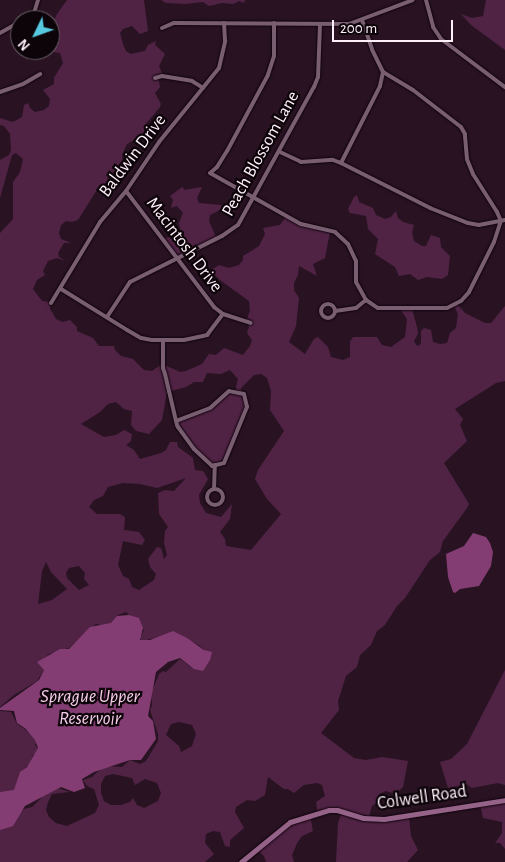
<!DOCTYPE html>
<style>
body{margin:0}
#map{position:relative;width:505px;height:862px;overflow:hidden;background:#291323;font-family:"Alegreya Sans",sans-serif}
div>[style]{position:absolute}
.green>*{inset:0;background:#502345}
.water>*{inset:0;background:#843d73}
.roads{filter:drop-shadow(0 0 1px #10020c) drop-shadow(0 0 1px #10020c)}
.street>*{height:4px;margin:-2px;padding:0 2px;transform-origin:2px;border-radius:2px;background:#785e70}
.street>.ring{margin:-2px;padding:0;box-sizing:content-box;background:none;border:4px solid #785e70;border-radius:50%}
.secondary>*{height:5px;margin:-2.5px;padding:0 2.5px;transform-origin:2.5px;border-radius:2.5px;background:#956388}
span{translate:-50% -50%;white-space:nowrap;text-align:center;line-height:1.15;-webkit-text-stroke:4.5px #0c0409;paint-order:stroke}
.street-label{font-size:18px;color:#feeff9}
.water-label{font-size:19px;color:#f5cce9;font-style:italic}
.north{position:absolute;left:10px;top:10px;width:50px;height:50px;box-sizing:border-box;background:#0c0409;border:1px solid #6d6269;border-radius:50%;rotate:228deg;font-size:14px;font-weight:700;line-height:20px;text-align:center;color:#feeff9}
.north::after{content:'';display:block;margin:auto;width:18px;height:22px;background:#56c9e1;clip-path:polygon(50% 0,100% 100%,50% 72%,0 100%)}
.scale{position:absolute;left:332px;top:20px;width:121px;height:22px;box-sizing:border-box;border:2px solid #feeff9;border-top:0;padding-left:6px;font-size:15px;line-height:18px;white-space:nowrap;color:#feeff9;-webkit-text-stroke:4px #0c0409;paint-order:stroke}
</style>
<div id="map">
<div class="green">
<div style="clip-path:polygon(evenodd,67px 0,144px 0,148px 31px,140px 34px,132px 26px,123px 29px,120px 33px,123px 44px,126px 51px,131px 54px,145px 51px,148px 45px,156px 41px,155px 45px,165px 54px,159px 66px,163px 76px,158px 77px,160px 87px,155px 93px,161px 104px,160px 107px,144px 126px,144px 132px,136px 143px,132px 141px,127px 144px,122px 155px,123px 163px,107px 178px,110px 184px,105px 184px,96px 191px,78px 220px,72px 222px,66px 221px,61px 225px,59px 233px,61px 239px,71px 243px,64px 243px,58px 253px,59px 257px,65px 261px,57px 258px,48px 261px,43px 271px,45px 275px,37px 280px,33px 289px,42px 301px,50px 302px,50px 309px,56px 319px,63px 322px,70px 320px,77px 327px,77px 331px,93px 338px,99px 346px,114px 346px,115px 350px,121px 356px,133px 359px,144px 370px,152px 371px,162px 364px,180px 372px,186px 371px,202px 364px,209px 354px,216px 355px,224px 348px,243px 355px,250px 346px,252px 340px,247px 333px,249px 327px,246px 321px,250px 311px,249px 301px,220px 280px,213px 273px,213px 269px,219px 265px,229px 268px,239px 265px,243px 260px,243px 256px,259px 246px,265px 234px,263px 228px,280px 225px,286px 216px,306px 225px,330px 232px,325px 258px,313px 264px,317px 276px,299px 266px,298px 275px,294px 283px,294px 290px,299px 298px,296px 326px,289px 342px,305px 354px,314px 339px,318px 337px,328px 347px,331px 357px,343px 360px,350px 357px,350px 342px,353px 337px,377px 337px,382px 345px,391px 347px,405px 337px,407px 319px,400px 309px,412px 309px,417px 327px,418px 334px,414px 341px,417px 346px,421px 344px,421px 331px,424px 328px,431px 330px,433px 342px,440px 344px,447px 343px,450px 333px,456px 328px,458px 314px,454px 306px,457px 304px,465px 313px,485px 323px,491px 323px,505px 306px,505px 381px,496px 383px,455px 409px,463px 419px,460px 425px,467px 441px,444px 463px,469px 504px,467px 508px,443px 541px,440px 552px,430px 560px,405px 598px,397px 606px,385px 625px,377px 631px,371px 645px,360px 655px,357px 667px,346px 676px,338px 701px,339px 710px,321px 733px,354px 758px,366px 760px,382px 757px,408px 761px,403px 787px,396px 794px,386px 791px,379px 794px,378px 802px,372px 806px,369px 817px,335px 808px,317px 810px,316px 802px,325px 796px,322px 785px,317px 783px,304px 785px,294px 793px,288px 789px,284px 789px,268px 777px,265px 795px,255px 801px,247px 800px,236px 807px,235px 812px,244px 828px,230px 840px,230px 847px,225px 846px,220px 832px,213px 831px,206px 834px,205px 843px,214px 854px,205px 862px,0 862px,0 830px,24px 809px,32px 807px,43px 796px,58px 788px,70px 792px,52px 794px,48px 802px,46px 810px,49px 817px,56px 823px,67px 826px,95px 813px,99px 805px,94px 789px,87px 786px,83px 780px,92px 777px,104px 766px,122px 767px,130px 760px,140px 764px,146px 761px,158px 741px,158px 734px,150px 710px,152px 705px,151px 693px,159px 674px,163px 671px,166px 672px,180px 659px,191px 667px,198px 669px,209px 655px,200px 646px,172px 631px,164px 639px,160px 637px,141px 641px,140px 638px,144px 630px,126px 612px,118px 615px,109px 627px,96px 624px,69px 648px,49px 654px,40px 662px,44px 670px,37px 681px,14px 695px,0 707px,0 233px,13px 219px,13px 182px,20px 172px,23px 159px,16px 153px,12px 155px,0 198px,0 160px,9px 155px,11px 150px,10px 134px,4px 126px,0 125px,0 118px,13px 122px,22px 117px,24px 105px,28px 103px,30px 108px,35px 112px,44px 110px,49px 106px,50px 99px,43px 90px,54px 84px,54px 78px,63px 63px,60px 53px,54px 52px,50px 48px,50px 29px,57px 14px,67px 0,230px 370px,238px 379px,235px 392px,226px 392px,210px 407px,177px 419px,182px 432px,207px 463px,216px 464px,225px 458px,244px 412px,246px 403px,241px 395px,241px 388px,254px 375px,261px 374px,267px 378px,271px 391px,270px 410px,284px 431px,258px 470px,255px 479px,267px 499px,281px 514px,251px 550px,226px 546px,225px 539px,220px 532px,230px 519px,232px 504px,221px 517px,206px 513px,200px 503px,199px 495px,208px 479px,203px 471px,195px 470px,193px 458px,178px 447px,177px 442px,170px 442px,166px 450px,161px 453px,140px 459px,134px 450px,126px 445px,131px 441px,132px 434px,124px 430px,116px 435px,104px 437px,81px 424px,100px 412px,108px 404px,116px 402px,124px 409px,132px 411px,131px 425px,136px 431px,149px 434px,162px 420px,167px 392px,186px 387px,194px 382px,203px 382px,207px 373px,221px 374px,230px 370px,67px 0,186px 478px,174px 491px,165px 490px,158px 493px,159px 514px,168px 527px,165px 531px,164px 543px,167px 555px,164px 559px,161px 548px,157px 547px,148px 559px,150px 567px,156px 574px,154px 580px,139px 590px,132px 587px,129px 579px,123px 576px,118px 565px,123px 541px,142px 545px,145px 540px,139px 532px,124px 530px,125px 517px,120px 514px,97px 514px,89px 507px,94px 500px,103px 496px,108px 487px,123px 483px,140px 484px,157px 488px,186px 478px,67px 0,46px 562px,51px 572px,67px 589px,52px 600px,38px 604px,42px 571px,46px 562px,67px 0,79px 566px,85px 573px,84px 579px,89px 585px,79px 590px,67px 578px,66px 573px,69px 568px,79px 566px,67px 0,179px 722px,192px 725px,196px 734px,192px 746px,181px 752px,179px 746px,166px 735px,171px 724px,179px 722px,67px 0,113px 774px,132px 778px,135px 785px,145px 779px,157px 783px,161px 793px,158px 801px,144px 808px,137px 805px,133px 798px,130px 802px,121px 805px,111px 805px,104px 801px,101px 793px,101px 784px,105px 776px,113px 774px)"></div>
<div style="clip-path:polygon(161px 0,245px 0,244px 3px,239px 1px,233px 4px,222px 3px,209px 6px,203px 2px,185px 4px,166px 3px)"></div>
<div style="clip-path:polygon(486px 0,505px 0,505px 50px,471px 25px,461px 14px,472px 18px,483px 16px)"></div>
<div style="clip-path:polygon(182px 187px,185px 190px,202px 187px,197px 198px,199px 203px,221px 205px,222px 209px,210px 215px,209px 221px,217px 239px,177px 258px,164px 239px,174px 235px,180px 229px,179px 223px,183px 213px,177px 206px,171px 208px,173px 200px,170px 196px)"></div>
<div style="clip-path:polygon(357px 195px,359px 202px,373px 208px,376px 215px,385px 219px,391px 217px,396px 211px,398px 218px,403px 222px,414px 225px,412px 232px,414px 241px,422px 246px,426px 246px,431px 235px,440px 238px,441px 247px,450px 256px,448px 275px,442px 279px,427px 277px,418px 280px,410px 274px,399px 276px,395px 267px,375px 254px,378px 239px,368px 229px,366px 216px,350px 213px,348px 209px,354px 197px)"></div>
<div style="clip-path:polygon(505px 670px,505px 785px,498px 783px,472px 788px,466px 784px,448px 788px,440px 762px,451px 759px,467px 744px)"></div>
<div style="clip-path:polygon(0 711px,11px 712px,17px 724px,29px 732px,37px 741px,35px 745px,40px 751px,33px 755px,30px 763px,19px 774px,18px 786px,13px 793px,0 792px)"></div>
<div style="clip-path:polygon(505px 800px,505px 849px,500px 843px,495px 843px,502px 833px,502px 822px,483px 818px,480px 804px)"></div>
<div style="clip-path:polygon(310px 815px,313px 831px,302px 836px,297px 843px,292px 855px,294px 862px,266px 862px,264px 856px,256px 849px,283px 827px)"></div>
<div style="clip-path:polygon(341px 815px,357px 818px,409px 817px,411px 836px,418px 850px,407px 862px,336px 862px,338px 823px)"></div>
</div>
<div class="water">
<div style="clip-path:polygon(473px 533px,486px 537px,490px 543px,493px 552px,491px 566px,479px 586px,460px 589px,455px 593px,453px 592px,448px 577px,446px 554px,464px 546px)"></div>
<div style="clip-path:polygon(129px 615px,139px 618px,143px 628px,140px 640px,150px 640px,173px 631px,187px 638px,204px 650px,212px 652px,210px 660px,203px 671px,194px 669px,180px 658px,168px 662px,156px 672px,148px 716px,153px 721px,156px 739px,141px 760px,130px 760px,94px 772px,82px 779px,85px 788px,74px 792px,61px 787px,25px 806px,13px 826px,0 830px,0 792px,14px 790px,20px 772px,27px 767px,38px 748px,35px 740px,26px 729px,17px 723px,14px 711px,0 710px,0 708px,39px 680px,44px 670px,37px 662px,60px 649px,69px 649px,90px 627px,111px 623px,117px 616px)"></div>
</div>
<div class="roads">
<div class="street">
<div style="left:426px;top:0;width:28px;rotate:75deg"></div>
<div style="left:433px;top:27px;width:14px;rotate:56deg"></div>
<div style="left:441px;top:39px;width:80px;rotate:36.9deg"></div>
<div style="left:24px;top:20px;width:12px;rotate:-35deg"></div>
<div style="left:34px;top:13px;width:14px;rotate:-73deg"></div>
<div style="left:274px;top:23px;width:33px;rotate:90deg"></div>
<div style="left:274px;top:56px;width:20px;rotate:108deg"></div>
<div style="left:268px;top:75px;width:86px;rotate:118.3deg"></div>
<div style="left:227px;top:151px;width:19px;rotate:122deg"></div>
<div style="left:217px;top:167px;width:9px;rotate:139deg"></div>
<div style="left:210px;top:173px;width:104px;rotate:29.3deg"></div>
<div style="left:301px;top:224px;width:35px;rotate:13deg"></div>
<div style="left:335px;top:232px;width:18px;rotate:43deg"></div>
<div style="left:348px;top:244px;width:19px;rotate:65deg"></div>
<div style="left:356px;top:261px;width:21px;rotate:90deg"></div>
<div style="left:356px;top:282px;width:21px;rotate:61deg"></div>
<div style="left:366px;top:300px;width:14px;rotate:34deg"></div>
<div style="left:378px;top:308px;width:69px"></div>
<div style="left:447px;top:308px;width:16px;rotate:-27deg"></div>
<div style="left:461px;top:301px;width:12px;rotate:-48deg"></div>
<div style="left:469px;top:292px;width:56px;rotate:-63.4deg"></div>
<div style="left:494px;top:242px;width:22px;rotate:-72deg"></div>
<div style="left:501px;top:221px;width:10px;rotate:-114deg"></div>
<div style="left:497px;top:212px;width:45px;rotate:-122.3deg"></div>
<div style="left:473px;top:174px;width:16px;rotate:-112deg"></div>
<div style="left:467px;top:159px;width:25px;rotate:-95deg"></div>
<div style="left:465px;top:134px;width:8px;rotate:-120deg"></div>
<div style="left:461px;top:127px;width:61px;rotate:-142.4deg"></div>
<div style="left:413px;top:90px;width:35px;rotate:-149deg"></div>
<div style="left:383px;top:72px;width:25px;rotate:-116deg"></div>
<div style="left:372px;top:49px;width:31px;rotate:-109deg"></div>
<div style="left:162px;top:28px;width:13px;rotate:-23deg"></div>
<div style="left:174px;top:23px;width:175px;rotate:0.3deg"></div>
<div style="left:349px;top:24px;width:68px;rotate:-20.6deg"></div>
<div style="left:0;top:33px;width:23px;rotate:-29deg"></div>
<div style="left:155px;top:78px;width:7px;rotate:-16deg"></div>
<div style="left:162px;top:76px;width:30px;rotate:9deg"></div>
<div style="left:192px;top:81px;width:13px;rotate:32deg"></div>
<div style="left:0;top:92px;width:24px;rotate:-19deg"></div>
<div style="left:23px;top:84px;width:20px;rotate:-30deg"></div>
<div style="left:280px;top:152px;width:23px;rotate:25deg"></div>
<div style="left:301px;top:162px;width:32px;rotate:-4deg"></div>
<div style="left:333px;top:160px;width:9px;rotate:21deg"></div>
<div style="left:341px;top:163px;width:100px;rotate:26.8deg"></div>
<div style="left:430px;top:208px;width:41px;rotate:21.5deg"></div>
<div style="left:468px;top:223px;width:11px;rotate:10deg"></div>
<div style="left:479px;top:225px;width:26px;rotate:-11deg"></div>
<div style="left:341px;top:163px;width:86px;rotate:-63.1deg"></div>
<div style="left:380px;top:86px;width:14px;rotate:-78deg"></div>
<div style="left:126px;top:191px;width:146px;rotate:52.8deg"></div>
<div style="left:214px;top:307px;width:11px;rotate:38deg"></div>
<div style="left:223px;top:314px;width:29px;rotate:18deg"></div>
<div style="left:61px;top:289px;width:78px;rotate:31.8deg"></div>
<div style="left:127px;top:330px;width:16px;rotate:30deg"></div>
<div style="left:141px;top:338px;width:11px;rotate:10deg"></div>
<div style="left:152px;top:340px;width:32px"></div>
<div style="left:184px;top:340px;width:24px;rotate:-12deg"></div>
<div style="left:207px;top:335px;width:26px;rotate:-53deg"></div>
<div style="left:51px;top:303px;width:95px;rotate:-58.8deg"></div>
<div style="left:100px;top:222px;width:40px;rotate:-50deg"></div>
<div style="left:126px;top:191px;width:59px;rotate:-56deg"></div>
<div style="left:159px;top:142px;width:95px;rotate:-51deg"></div>
<div style="left:219px;top:68px;width:28px;rotate:-77deg"></div>
<div style="left:225px;top:41px;width:18px;rotate:-93deg"></div>
<div class="ring" style="left:321px;top:304px;width:10px;height:10px"></div>
<div style="left:335px;top:311px;width:21px;rotate:-8deg"></div>
<div style="left:356px;top:308px;width:13px;rotate:-39deg"></div>
<div style="left:107px;top:317px;width:42px;rotate:-56.7deg"></div>
<div style="left:130px;top:282px;width:103px;rotate:-26.6deg"></div>
<div style="left:222px;top:236px;width:19px;rotate:-35deg"></div>
<div style="left:238px;top:225px;width:158px;rotate:-61.2deg"></div>
<div style="left:314px;top:87px;width:11px;rotate:-68deg"></div>
<div style="left:318px;top:77px;width:52px;rotate:-87.8deg"></div>
<div style="left:163px;top:341px;width:27px;rotate:90deg"></div>
<div style="left:163px;top:368px;width:6px;rotate:72deg"></div>
<div style="left:165px;top:374px;width:48px;rotate:76.8deg"></div>
<div style="left:176px;top:421px;width:4px;rotate:76deg"></div>
<div style="left:177px;top:425px;width:2px;rotate:63deg"></div>
<div style="left:178px;top:427px;width:27px;rotate:54deg"></div>
<div style="left:194px;top:449px;width:25px;rotate:43deg"></div>
<div style="left:212px;top:466px;width:12px;rotate:-14deg"></div>
<div style="left:224px;top:463px;width:61px;rotate:-67.7deg"></div>
<div style="left:247px;top:407px;width:13px;rotate:-103deg"></div>
<div style="left:244px;top:394px;width:15px;rotate:-169deg"></div>
<div style="left:229px;top:391px;width:25px;rotate:138deg"></div>
<div style="left:210px;top:408px;width:36px;rotate:159deg"></div>
<div style="left:214px;top:489px;width:24px;rotate:-88deg"></div>
<div class="ring" style="left:207px;top:489px;width:12px;height:12px"></div>
</div>
<div class="secondary">
<div style="left:241px;top:862px;width:63px;rotate:-39.2deg"></div>
<div style="left:290px;top:822px;width:41px;rotate:-17.1deg"></div>
<div style="left:329px;top:810px;width:8px"></div>
<div style="left:337px;top:810px;width:27px;rotate:17deg"></div>
<div style="left:363px;top:818px;width:21px;rotate:3deg"></div>
<div style="left:384px;top:819px;width:122px;rotate:-8.9deg"></div>
</div>
</div>
<div class="street-label">
<span style="left:261px;top:154px;rotate:-61deg">Peach Blossom Lane</span>
<span style="left:133px;top:156px;rotate:-53deg">Baldwin Drive</span>
<span style="left:184px;top:245px;rotate:53deg">Macintosh Drive</span>
<span style="left:422px;top:798px;rotate:-8deg">Colwell Road</span>
</div>
<div class="water-label">
<span style="left:90px;top:708px">Sprague Upper<br>Reservoir</span>
</div>
<div class="north">N</div>
<div class="scale">200 m</div>
</div>
